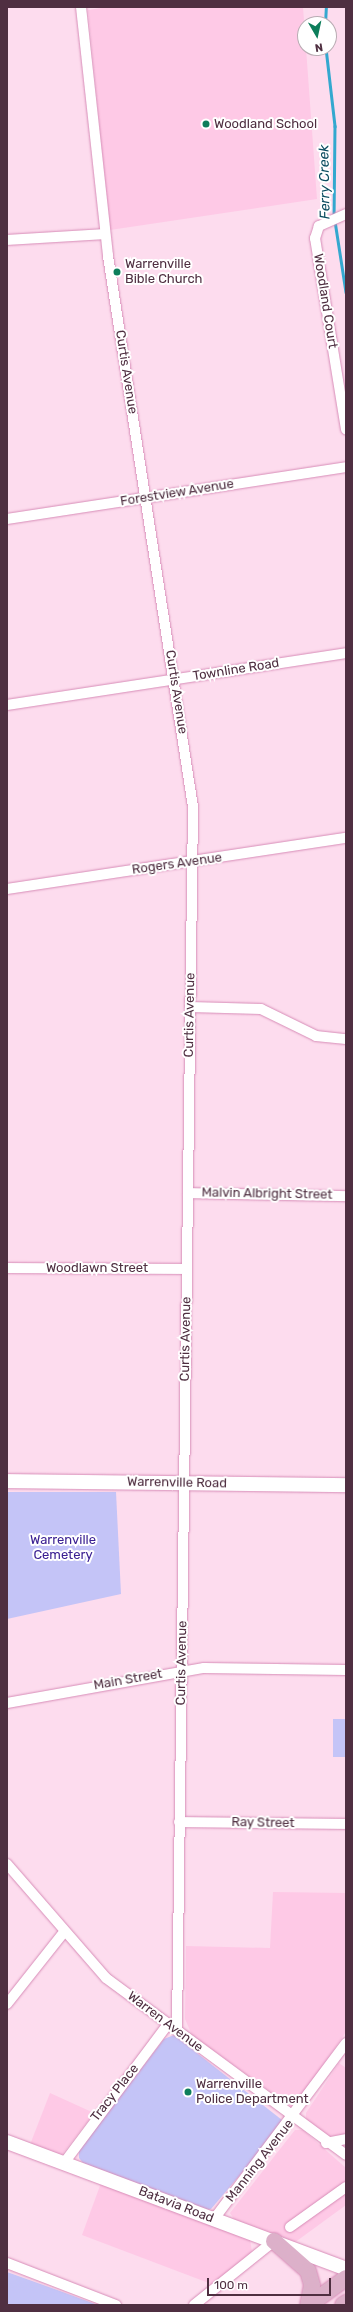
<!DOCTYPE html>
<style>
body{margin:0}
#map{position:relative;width:353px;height:2312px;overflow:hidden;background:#fddcee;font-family:Rubik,sans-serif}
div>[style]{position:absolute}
.built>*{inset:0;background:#fec9e6}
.green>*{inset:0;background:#c4c4f7;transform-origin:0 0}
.stream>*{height:2.5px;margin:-1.25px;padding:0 1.25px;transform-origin:1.25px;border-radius:1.25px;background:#34a8cf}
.roads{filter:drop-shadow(0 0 1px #d78cb7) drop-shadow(0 0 1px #d78cb7)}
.street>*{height:10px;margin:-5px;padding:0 5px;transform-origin:5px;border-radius:5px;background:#fff}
.secondary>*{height:14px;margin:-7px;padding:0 7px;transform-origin:7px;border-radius:7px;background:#fff}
.primary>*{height:16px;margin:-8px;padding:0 8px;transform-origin:8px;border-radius:8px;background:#dcb0c9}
.dots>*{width:11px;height:11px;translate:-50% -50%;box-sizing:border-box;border:2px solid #fff;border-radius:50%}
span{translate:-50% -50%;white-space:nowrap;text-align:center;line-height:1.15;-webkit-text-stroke:4px #fff;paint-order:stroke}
.poi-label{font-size:13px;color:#4f2f41}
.left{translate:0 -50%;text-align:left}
.street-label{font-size:13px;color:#4f2f41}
.park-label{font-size:13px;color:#3b2092}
.water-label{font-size:14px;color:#0b4c60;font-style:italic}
.frame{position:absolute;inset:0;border:8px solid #4f2f41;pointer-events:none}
.north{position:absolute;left:297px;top:16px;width:40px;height:40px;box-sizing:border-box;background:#fff;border:1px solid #b9acb3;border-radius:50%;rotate:171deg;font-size:11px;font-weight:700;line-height:16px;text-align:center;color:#4f2f41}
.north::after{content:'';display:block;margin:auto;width:14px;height:18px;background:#0d7e5b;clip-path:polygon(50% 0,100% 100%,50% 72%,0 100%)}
.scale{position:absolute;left:207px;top:2278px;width:124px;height:18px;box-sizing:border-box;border:2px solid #4f2f41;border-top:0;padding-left:5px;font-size:12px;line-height:14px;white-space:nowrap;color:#4f2f41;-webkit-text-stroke:3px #fff;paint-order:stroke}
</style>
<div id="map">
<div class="built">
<div style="clip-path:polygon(108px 7px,303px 7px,317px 199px,110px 230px,88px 10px)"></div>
<div style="clip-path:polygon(273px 1892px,346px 1893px,346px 2032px,293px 2108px,192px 2035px,185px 2019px,186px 1946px,270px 1948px)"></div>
<div style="clip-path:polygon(339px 2063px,346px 2068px,346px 2137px,329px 2139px,306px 2120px,306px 2113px)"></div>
<div style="clip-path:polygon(50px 2093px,94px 2113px,54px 2165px,26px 2155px)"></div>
<div style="clip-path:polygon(295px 2130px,303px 2130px,346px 2168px,346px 2205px,294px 2243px,234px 2219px,230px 2213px)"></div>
<div style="clip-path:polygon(101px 2183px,250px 2239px,252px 2252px,214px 2285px,82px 2235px)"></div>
</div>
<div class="green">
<div style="clip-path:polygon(7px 1492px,116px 1492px,121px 1594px,7px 1619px)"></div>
<div style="left:333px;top:1719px;width:13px;height:38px"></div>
<div style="clip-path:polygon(174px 2035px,282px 2120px,280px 2128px,211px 2209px,205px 2210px,83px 2163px,79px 2158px,79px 2150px,164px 2039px)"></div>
<div style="clip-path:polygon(7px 2272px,60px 2291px,98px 2305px,7px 2305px)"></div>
</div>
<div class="stream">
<div style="left:325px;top:24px;width:17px;rotate:-87deg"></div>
<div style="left:326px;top:48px;width:79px;rotate:83.4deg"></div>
<div style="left:335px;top:126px;width:90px;rotate:90.6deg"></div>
<div style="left:335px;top:221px;width:72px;rotate:81.2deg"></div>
</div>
<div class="roads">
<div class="street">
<div style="left:81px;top:7px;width:250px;rotate:83.8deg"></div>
<div style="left:108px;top:256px;width:558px;rotate:81.23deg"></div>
<div style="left:193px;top:807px;width:1224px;rotate:90.75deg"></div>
<div style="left:346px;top:214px;width:30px;rotate:156deg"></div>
<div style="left:319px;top:226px;width:13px;rotate:108deg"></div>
<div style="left:315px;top:238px;width:194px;rotate:80.8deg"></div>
<div style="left:7px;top:240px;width:98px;rotate:-3.5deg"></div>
<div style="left:7px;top:519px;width:343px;rotate:-8.7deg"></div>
<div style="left:7px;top:705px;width:343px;rotate:-8.7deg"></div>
<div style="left:7px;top:889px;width:343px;rotate:-8.6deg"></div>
<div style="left:190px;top:1007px;width:71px;rotate:1.6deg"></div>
<div style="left:261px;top:1009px;width:61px;rotate:26.1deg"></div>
<div style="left:316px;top:1036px;width:30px;rotate:6deg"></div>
<div style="left:188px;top:1193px;width:158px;rotate:1.1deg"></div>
<div style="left:7px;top:1268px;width:180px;rotate:0.3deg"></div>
<div style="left:7px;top:1703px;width:200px;rotate:-10.1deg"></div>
<div style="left:204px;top:1668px;width:142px;rotate:0.8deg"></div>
<div style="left:179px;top:1822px;width:167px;rotate:0.7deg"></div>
<div style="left:7px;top:1864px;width:151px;rotate:49deg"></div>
<div style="left:106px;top:1978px;width:298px;rotate:36.4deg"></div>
<div style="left:7px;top:2004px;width:92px;rotate:-51.6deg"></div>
<div style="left:326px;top:2143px;width:20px;rotate:-11deg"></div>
<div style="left:64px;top:2163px;width:174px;rotate:-53.2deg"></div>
<div style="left:214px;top:2219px;width:220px;rotate:-53.1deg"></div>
<div style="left:290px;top:2227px;width:69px;rotate:-35.5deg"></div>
<div style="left:7px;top:2263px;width:117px;rotate:21.1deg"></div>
<div style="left:194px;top:2305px;width:102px;rotate:-38.7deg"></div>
</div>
<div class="secondary">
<div style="left:7px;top:1481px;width:339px;rotate:0.7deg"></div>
<div style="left:7px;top:2142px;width:362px;rotate:20.5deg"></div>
</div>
<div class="primary">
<div style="left:274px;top:2241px;width:45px;rotate:41.4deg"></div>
<div style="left:308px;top:2271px;width:15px;rotate:74deg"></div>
<div style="left:312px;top:2285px;width:20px;rotate:101deg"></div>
<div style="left:309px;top:2305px;width:46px;rotate:-36.1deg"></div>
<div style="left:343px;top:2305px;width:4px;rotate:-34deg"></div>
</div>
</div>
<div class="dots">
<div style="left:206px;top:124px;background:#0d7e5b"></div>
<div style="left:117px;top:272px;background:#0d7e5b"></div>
<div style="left:188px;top:2092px;background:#0d7e5b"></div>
</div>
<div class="poi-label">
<span class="left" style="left:214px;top:124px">Woodland School</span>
<span class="left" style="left:125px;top:272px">Warrenville<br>Bible Church</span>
<span class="left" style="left:196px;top:2092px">Warrenville<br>Police Department</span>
</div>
<div class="street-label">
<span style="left:325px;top:301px;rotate:81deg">Woodland Court</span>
<span style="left:126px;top:372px;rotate:81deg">Curtis Avenue</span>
<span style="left:177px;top:493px;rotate:-9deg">Forestview Avenue</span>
<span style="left:236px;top:670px;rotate:-9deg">Townline Road</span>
<span style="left:176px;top:692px;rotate:81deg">Curtis Avenue</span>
<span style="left:177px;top:864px;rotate:-8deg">Rogers Avenue</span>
<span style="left:190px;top:1015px;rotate:-89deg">Curtis Avenue</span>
<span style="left:267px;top:1194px;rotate:1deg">Malvin Albright Street</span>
<span style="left:97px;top:1268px">Woodlawn Street</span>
<span style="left:186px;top:1339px;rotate:-89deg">Curtis Avenue</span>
<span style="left:177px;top:1483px;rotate:1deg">Warrenville Road</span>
<span style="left:182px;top:1663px;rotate:-89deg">Curtis Avenue</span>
<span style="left:128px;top:1680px;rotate:-10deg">Main Street</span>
<span style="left:263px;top:1823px;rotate:1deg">Ray Street</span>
<span style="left:165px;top:2022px;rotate:37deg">Warren Avenue</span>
<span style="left:115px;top:2093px;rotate:-52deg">Tracy Place</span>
<span style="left:260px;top:2161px;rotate:-52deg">Manning Avenue</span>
<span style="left:176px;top:2205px;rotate:21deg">Batavia Road</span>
</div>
<div class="park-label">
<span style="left:63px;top:1548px">Warrenville<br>Cemetery</span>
</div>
<div class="water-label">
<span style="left:325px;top:182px;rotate:-91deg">Ferry Creek</span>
</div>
<div class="frame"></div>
<div class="north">N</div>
<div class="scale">100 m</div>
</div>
